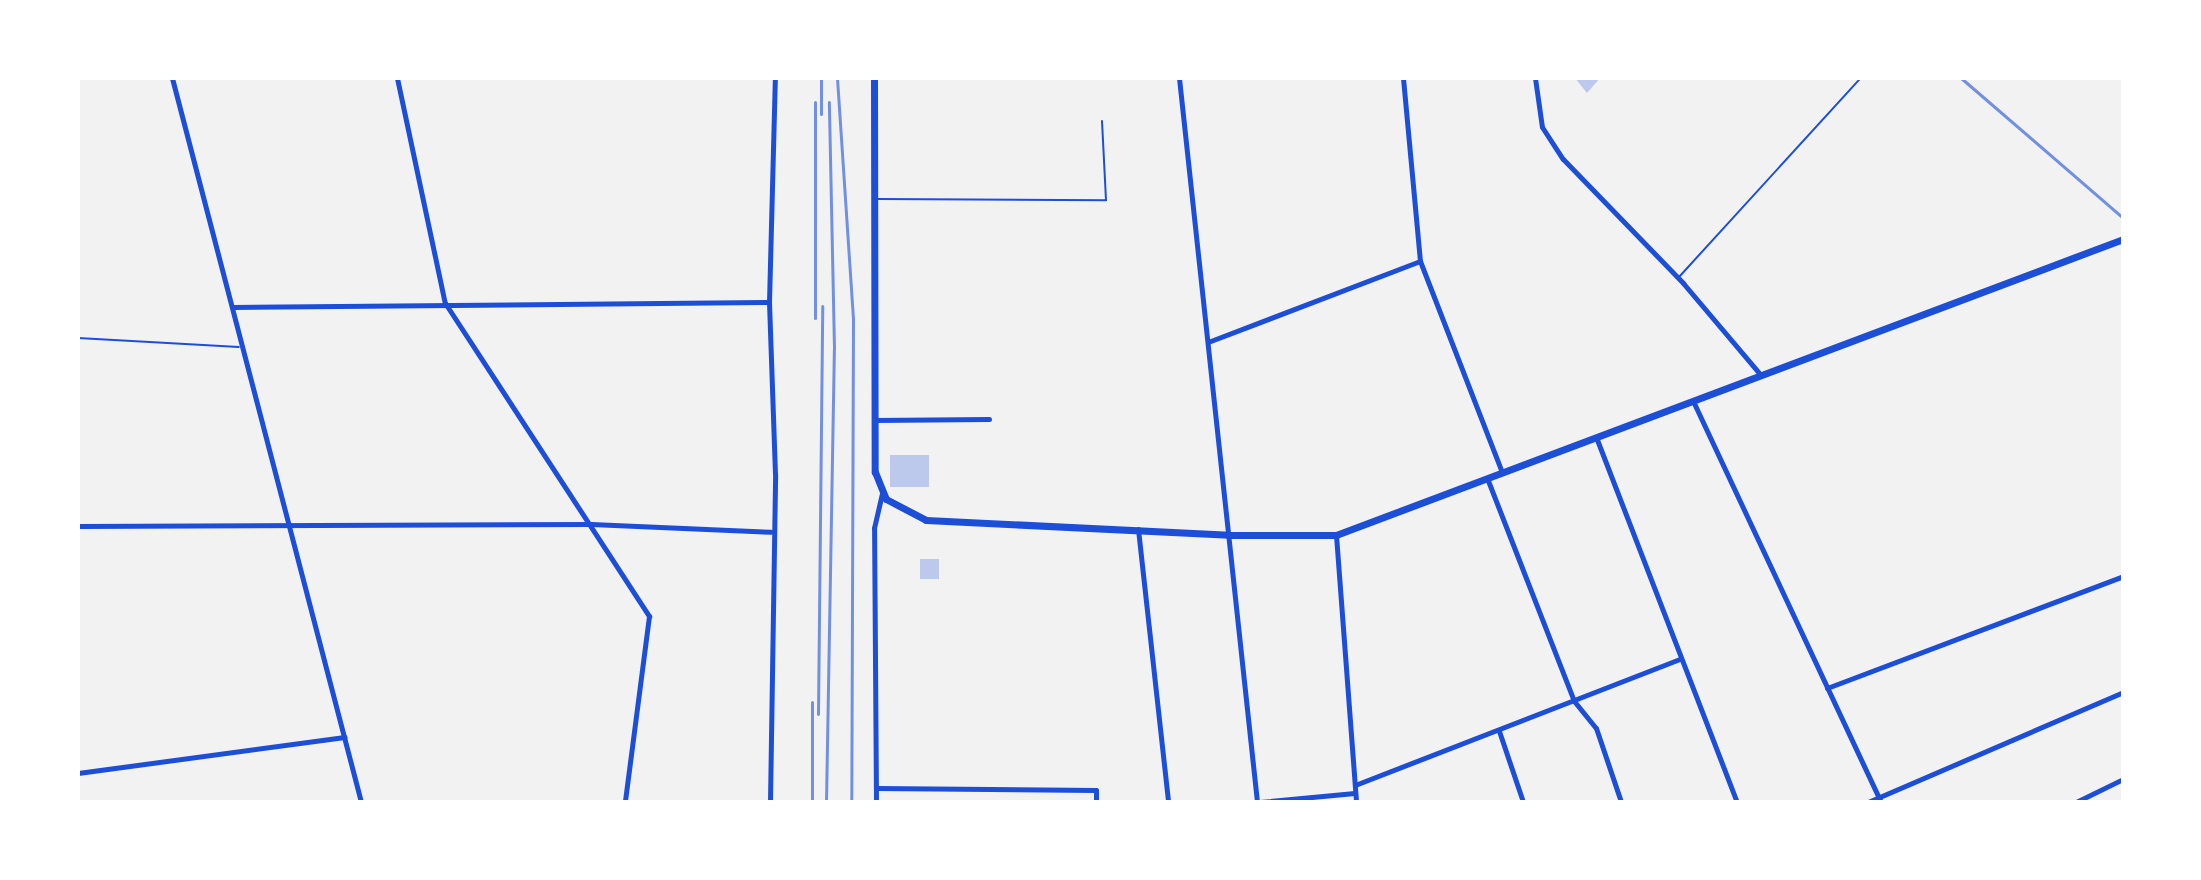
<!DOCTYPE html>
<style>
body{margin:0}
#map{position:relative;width:2201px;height:880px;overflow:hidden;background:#f2f2f2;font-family:Overpass,sans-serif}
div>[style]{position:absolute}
.building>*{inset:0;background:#bdc9ec;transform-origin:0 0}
.service>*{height:2px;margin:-1px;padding:0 1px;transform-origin:1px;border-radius:1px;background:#1d4ed8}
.minor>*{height:5px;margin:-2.5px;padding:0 2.5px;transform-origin:2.5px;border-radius:2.5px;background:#1d4ed8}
.secondary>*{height:7px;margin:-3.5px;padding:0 3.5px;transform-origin:3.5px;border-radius:3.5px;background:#1d4ed8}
.rail>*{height:3px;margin:-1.5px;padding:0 1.5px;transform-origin:1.5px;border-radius:1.5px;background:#7290e2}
span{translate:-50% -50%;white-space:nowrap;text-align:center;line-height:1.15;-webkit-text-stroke:8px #fff;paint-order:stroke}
.frame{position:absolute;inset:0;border:80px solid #fff;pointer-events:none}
</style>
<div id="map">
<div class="building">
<div style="clip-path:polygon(1575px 78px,1600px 78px,1587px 93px)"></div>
<div style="left:890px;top:455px;width:39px;height:32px"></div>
<div style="left:920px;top:559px;width:19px;height:20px"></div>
</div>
<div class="service">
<div style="left:878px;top:199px;width:228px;rotate:0.3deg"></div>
<div style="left:1106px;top:200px;width:79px;rotate:-92.9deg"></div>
<div style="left:1679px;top:277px;width:270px;rotate:-47.6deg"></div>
<div style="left:78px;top:338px;width:161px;rotate:3.2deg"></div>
</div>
<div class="minor">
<div style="left:172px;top:78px;width:748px;rotate:75.37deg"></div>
<div style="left:397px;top:78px;width:230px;rotate:78deg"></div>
<div style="left:445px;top:303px;width:374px;rotate:56.9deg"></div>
<div style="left:649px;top:616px;width:188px;rotate:97.4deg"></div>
<div style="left:1179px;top:78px;width:728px;rotate:83.85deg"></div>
<div style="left:1403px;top:78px;width:184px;rotate:84.7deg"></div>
<div style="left:1420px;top:261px;width:226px;rotate:68.8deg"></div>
<div style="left:1535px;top:78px;width:49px;rotate:81.9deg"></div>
<div style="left:1542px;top:127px;width:38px;rotate:57deg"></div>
<div style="left:1563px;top:159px;width:173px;rotate:45.9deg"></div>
<div style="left:1683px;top:283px;width:119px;rotate:49.8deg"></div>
<div style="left:233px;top:307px;width:536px;rotate:-0.53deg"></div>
<div style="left:1208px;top:342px;width:227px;rotate:-20.9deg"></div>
<div style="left:1693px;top:401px;width:443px;rotate:64.9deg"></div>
<div style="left:874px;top:420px;width:115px;rotate:-0.5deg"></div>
<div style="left:1596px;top:437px;width:391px;rotate:68.9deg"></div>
<div style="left:1487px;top:478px;width:239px;rotate:68.7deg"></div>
<div style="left:1574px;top:701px;width:35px;rotate:51deg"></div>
<div style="left:1596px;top:728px;width:78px;rotate:71.3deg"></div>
<div style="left:78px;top:526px;width:513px;rotate:-0.22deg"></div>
<div style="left:591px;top:524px;width:180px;rotate:2.5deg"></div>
<div style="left:1138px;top:529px;width:275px;rotate:83.7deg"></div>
<div style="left:1336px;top:535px;width:268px;rotate:85.7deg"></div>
<div style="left:1827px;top:688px;width:316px;rotate:-20.7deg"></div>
<div style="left:1499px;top:731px;width:75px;rotate:71.3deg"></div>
<div style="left:78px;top:773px;width:269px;rotate:-7.7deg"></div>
<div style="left:1355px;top:785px;width:349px;rotate:-21.2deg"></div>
<div style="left:876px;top:788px;width:220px;rotate:0.5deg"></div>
<div style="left:1096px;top:790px;width:12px;rotate:90deg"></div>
<div style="left:770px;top:802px;width:328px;rotate:-89.1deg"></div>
<div style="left:775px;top:474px;width:172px;rotate:-92deg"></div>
<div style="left:769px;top:302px;width:224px;rotate:-88.5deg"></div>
<div style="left:876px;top:802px;width:274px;rotate:-90.4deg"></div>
<div style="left:874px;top:528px;width:35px;rotate:-77deg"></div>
<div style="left:1260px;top:802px;width:95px;rotate:-5.4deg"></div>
<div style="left:1868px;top:802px;width:278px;rotate:-23.3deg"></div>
<div style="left:2076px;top:802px;width:52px;rotate:-26.1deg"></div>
</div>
<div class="secondary">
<div style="left:874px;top:78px;width:394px;rotate:89.9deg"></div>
<div style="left:875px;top:472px;width:29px;rotate:68deg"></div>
<div style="left:886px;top:499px;width:45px;rotate:27.7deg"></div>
<div style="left:926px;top:520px;width:303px;rotate:2.8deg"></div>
<div style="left:1229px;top:535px;width:107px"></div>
<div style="left:1336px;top:535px;width:841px;rotate:-20.61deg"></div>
</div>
<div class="rail">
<div style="left:821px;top:78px;width:36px;rotate:90deg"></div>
<div style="left:837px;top:78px;width:241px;rotate:86.2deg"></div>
<div style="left:853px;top:318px;width:484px;rotate:90.2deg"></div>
<div style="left:1961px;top:78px;width:214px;rotate:40.8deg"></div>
<div style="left:815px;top:318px;width:216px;rotate:-90deg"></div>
<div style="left:818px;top:714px;width:408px;rotate:-89.4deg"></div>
<div style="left:812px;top:802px;width:100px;rotate:-90deg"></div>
<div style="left:826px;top:802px;width:454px;rotate:-89deg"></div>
<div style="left:834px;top:348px;width:246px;rotate:-91.2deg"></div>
</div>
<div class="frame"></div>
</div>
